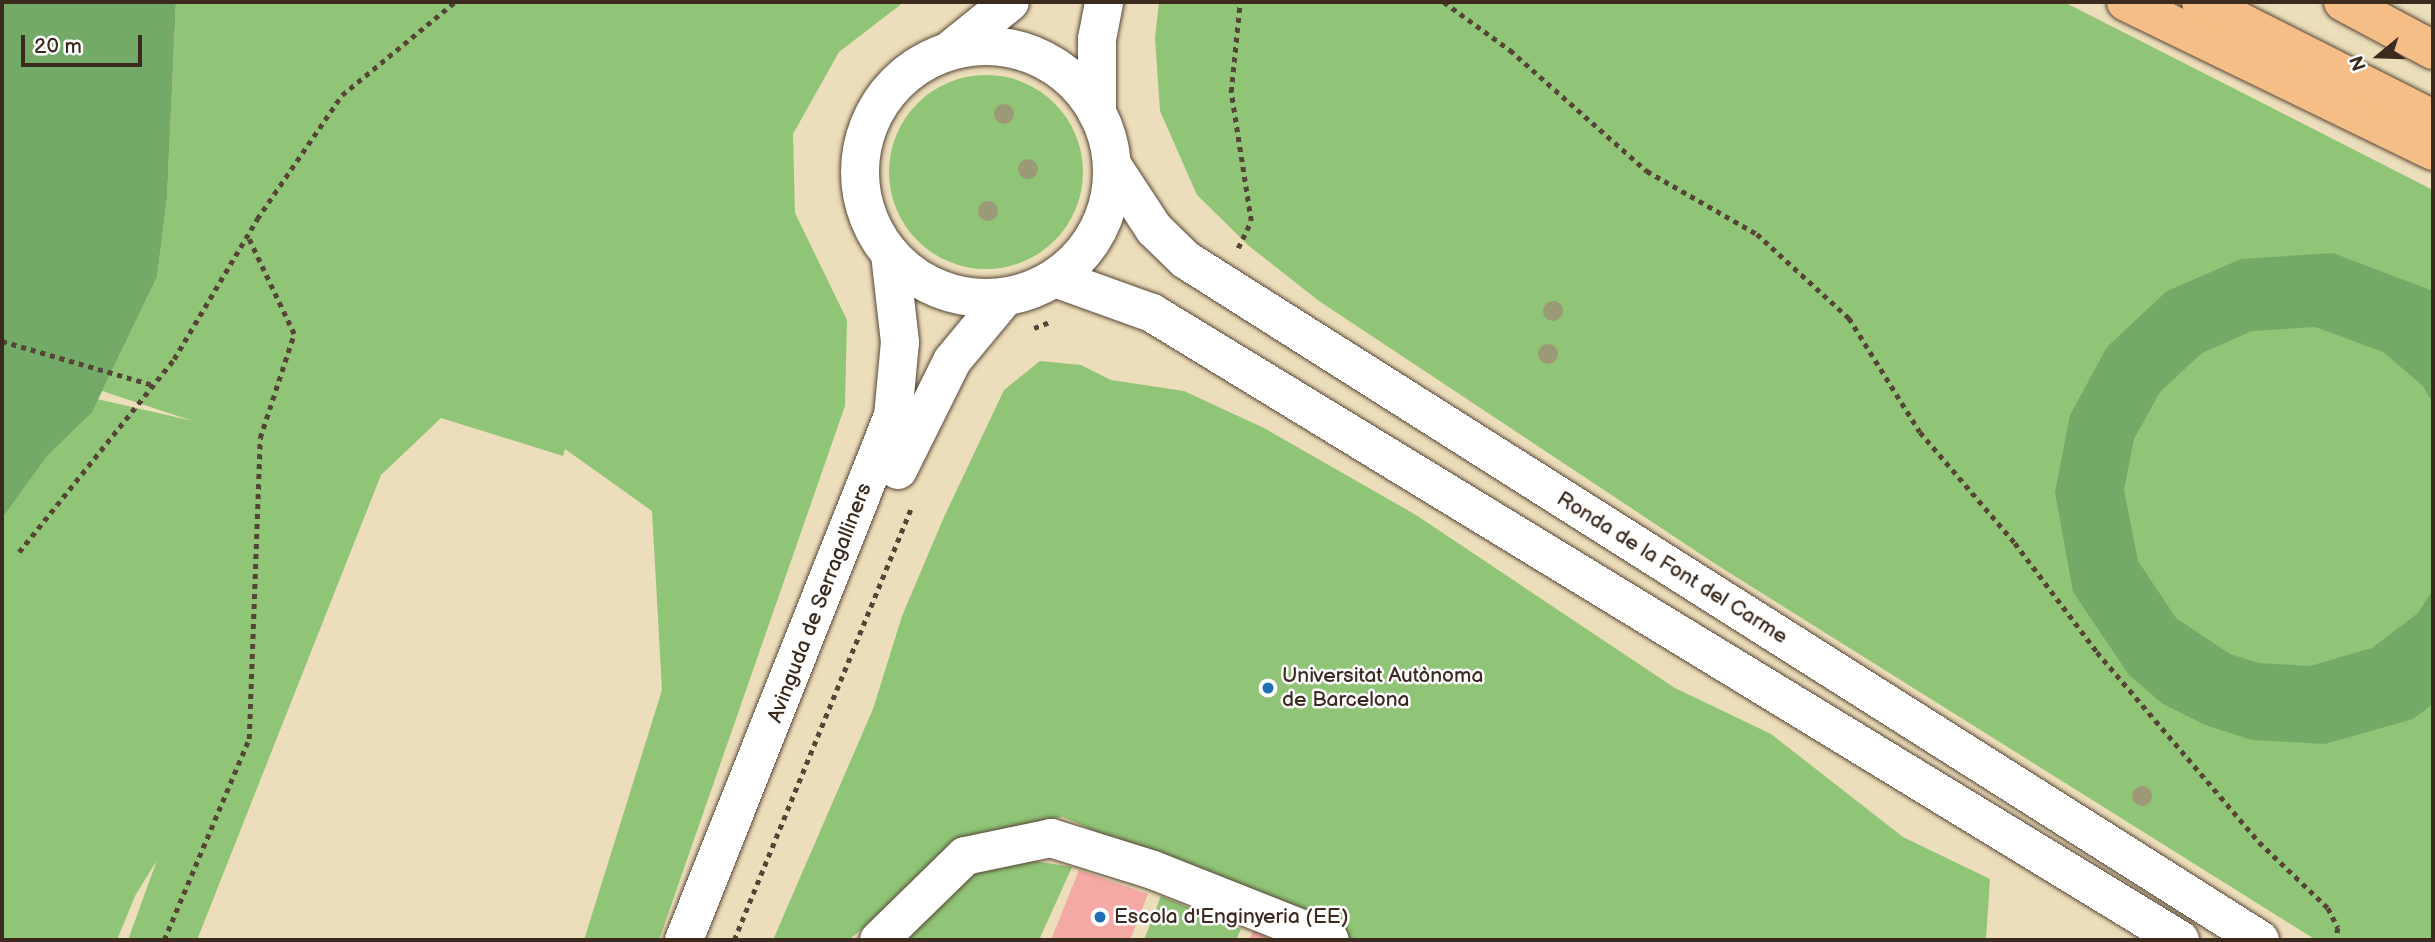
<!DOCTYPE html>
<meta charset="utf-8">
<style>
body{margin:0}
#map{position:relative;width:2435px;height:942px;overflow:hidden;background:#eddebb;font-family:"Balsamiq Sans",sans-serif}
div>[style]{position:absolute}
.green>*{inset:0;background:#90c577}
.round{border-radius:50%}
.forest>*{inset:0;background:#74aa68}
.building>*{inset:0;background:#f5a9a4}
.path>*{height:4.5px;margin-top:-2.25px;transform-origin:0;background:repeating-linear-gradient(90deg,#564536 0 5px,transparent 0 10px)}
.roads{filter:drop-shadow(0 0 2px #564536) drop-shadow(0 0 2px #564536)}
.minor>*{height:38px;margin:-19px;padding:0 19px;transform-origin:19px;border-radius:19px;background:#fff}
.minor>.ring{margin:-19px;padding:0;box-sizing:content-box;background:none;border:38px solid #fff;border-radius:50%}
.highway>*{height:38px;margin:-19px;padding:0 19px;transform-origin:19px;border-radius:19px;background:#f5be86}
.trees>*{width:20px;height:20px;margin:-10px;border-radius:50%;background:#9c9976}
.dots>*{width:19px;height:19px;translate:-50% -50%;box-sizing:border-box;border:4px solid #fff;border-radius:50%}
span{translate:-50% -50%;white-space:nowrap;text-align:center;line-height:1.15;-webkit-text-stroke:5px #fff;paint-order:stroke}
.street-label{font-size:21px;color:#3b2a1e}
.poi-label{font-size:21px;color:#3b2a1e}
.left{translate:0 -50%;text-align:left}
.frame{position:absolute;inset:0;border:4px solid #3b2a1e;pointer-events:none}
.north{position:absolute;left:2344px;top:21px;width:70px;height:70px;-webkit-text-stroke:5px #fff;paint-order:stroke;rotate:251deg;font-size:19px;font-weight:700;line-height:28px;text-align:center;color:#3b2a1e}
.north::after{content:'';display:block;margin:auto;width:24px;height:32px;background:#3b2a1e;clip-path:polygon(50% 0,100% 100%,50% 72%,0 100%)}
.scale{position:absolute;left:21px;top:35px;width:121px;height:32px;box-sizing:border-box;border:4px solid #3b2a1e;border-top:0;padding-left:9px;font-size:21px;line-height:24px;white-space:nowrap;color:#3b2a1e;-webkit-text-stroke:5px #fff;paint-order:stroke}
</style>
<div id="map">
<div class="green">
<div style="clip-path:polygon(176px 2px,904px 2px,839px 52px,793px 134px,795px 213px,847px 320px,845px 406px,659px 940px,584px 940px,662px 690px,652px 511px,565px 449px,563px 456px,441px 418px,381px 475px,197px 940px,128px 940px,157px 860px,135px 896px,117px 940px,2px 940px,2px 498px,84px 396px,193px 421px,102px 391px,157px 277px,167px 198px)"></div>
<div style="clip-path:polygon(1159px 2px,2064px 2px,2433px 190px,2433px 940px,2316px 940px,1717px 565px,1319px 301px,1249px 246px,1197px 195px,1160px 111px,1155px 38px)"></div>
<div class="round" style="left:889px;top:75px;width:194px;height:194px"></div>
<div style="clip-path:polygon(1040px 361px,1081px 365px,1111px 380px,1184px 391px,1264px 428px,1416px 515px,1675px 688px,1771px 734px,1903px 837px,1990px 879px,1986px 940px,1343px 940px,1063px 817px,969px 836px,849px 940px,773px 940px,873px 709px,902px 616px,944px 517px,1004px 390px)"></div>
<div style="clip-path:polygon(1015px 858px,1072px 867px,1039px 940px,890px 940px,970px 874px)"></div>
<div style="clip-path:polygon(1161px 896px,1241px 929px,1236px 940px,1144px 940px)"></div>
</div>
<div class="forest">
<div style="clip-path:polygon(2px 2px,176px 2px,167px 198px,157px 277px,92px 412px,47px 456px,2px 518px)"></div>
<div style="clip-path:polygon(2333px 253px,2433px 291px,2433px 404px,2423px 386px,2383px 352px,2315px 327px,2252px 331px,2202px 353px,2160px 392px,2134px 439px,2124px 490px,2138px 561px,2176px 618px,2230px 654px,2259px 663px,2310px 666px,2372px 648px,2418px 613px,2433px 590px,2433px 704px,2413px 719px,2325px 744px,2252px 740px,2205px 725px,2163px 704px,2129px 675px,2073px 592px,2055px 492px,2070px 415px,2107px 347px,2167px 291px,2241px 259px)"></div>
</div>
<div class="building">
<div style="clip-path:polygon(1079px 870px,1148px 894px,1130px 940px,1051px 940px)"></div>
<div style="clip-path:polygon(1253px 931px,1273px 940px,1249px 940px)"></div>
</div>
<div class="path">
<div style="left:1444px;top:2px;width:82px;rotate:36deg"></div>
<div style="left:1510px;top:50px;width:183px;rotate:41.5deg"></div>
<div style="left:1647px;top:171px;width:127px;rotate:29.8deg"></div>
<div style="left:1757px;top:234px;width:125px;rotate:42.4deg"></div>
<div style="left:1849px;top:318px;width:134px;rotate:58.1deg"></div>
<div style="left:1920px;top:432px;width:146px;rotate:49.4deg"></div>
<div style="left:2015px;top:543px;width:136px;rotate:53deg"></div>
<div style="left:2097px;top:652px;width:250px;rotate:49.5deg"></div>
<div style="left:2259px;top:842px;width:95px;rotate:43.7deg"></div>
<div style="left:2328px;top:908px;width:22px;rotate:63deg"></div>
<div style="left:2338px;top:928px;width:12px;rotate:99deg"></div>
<div style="left:1238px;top:248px;width:30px;rotate:-64deg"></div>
<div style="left:1251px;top:221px;width:131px;rotate:-98.8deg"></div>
<div style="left:1231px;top:92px;width:90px;rotate:-84.3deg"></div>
<div style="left:1034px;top:328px;width:19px;rotate:-21deg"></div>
<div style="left:2px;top:341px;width:157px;rotate:16.2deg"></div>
<div style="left:19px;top:552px;width:248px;rotate:-51.2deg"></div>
<div style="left:174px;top:359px;width:163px;rotate:-59.3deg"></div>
<div style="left:257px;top:219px;width:150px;rotate:-55.6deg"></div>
<div style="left:342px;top:95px;width:146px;rotate:-39.5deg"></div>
<div style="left:164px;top:940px;width:218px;rotate:-67.1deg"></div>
<div style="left:249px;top:739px;width:301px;rotate:-87.9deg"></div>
<div style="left:260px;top:438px;width:109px;rotate:-71.9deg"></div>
<div style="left:294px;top:334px;width:110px;rotate:-115.4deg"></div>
<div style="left:734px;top:940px;width:468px;rotate:-67.7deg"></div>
</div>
<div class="roads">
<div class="minor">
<div class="ring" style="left:860px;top:46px;width:214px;height:214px"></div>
<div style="left:949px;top:51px;width:78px;rotate:-38.8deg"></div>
<div style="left:1097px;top:113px;width:74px;rotate:-90deg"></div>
<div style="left:1097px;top:39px;width:38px;rotate:-79deg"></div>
<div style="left:1112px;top:165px;width:77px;rotate:56.7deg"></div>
<div style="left:1154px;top:229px;width:45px;rotate:44.1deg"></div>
<div style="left:1186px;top:260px;width:1271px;rotate:32.34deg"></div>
<div style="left:1055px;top:278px;width:103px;rotate:19.8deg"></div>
<div style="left:1152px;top:313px;width:1204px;rotate:31.38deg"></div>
<div style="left:898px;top:470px;width:122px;rotate:-63.6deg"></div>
<div style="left:952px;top:361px;width:83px;rotate:-50.4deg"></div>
<div style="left:684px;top:940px;width:564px;rotate:-68.26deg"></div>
<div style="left:893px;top:416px;width:74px;rotate:-84.6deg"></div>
<div style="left:900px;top:342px;width:89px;rotate:-96.5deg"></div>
<div style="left:879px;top:940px;width:120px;rotate:-44.3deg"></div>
<div style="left:965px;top:856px;width:88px;rotate:-11.8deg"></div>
<div style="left:1051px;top:838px;width:107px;rotate:17.4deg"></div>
<div style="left:1153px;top:870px;width:190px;rotate:21.6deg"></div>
</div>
<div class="highway">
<div style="left:2126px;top:2px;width:341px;rotate:25.9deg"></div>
<div style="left:2201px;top:2px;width:260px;rotate:26.8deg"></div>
<div style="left:2343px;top:2px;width:102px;rotate:28.1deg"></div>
</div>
</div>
<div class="trees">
<div style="left:1004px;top:114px"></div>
<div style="left:1028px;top:169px"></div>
<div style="left:988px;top:211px"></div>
<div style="left:1553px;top:311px"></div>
<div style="left:1548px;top:354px"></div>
<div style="left:2142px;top:796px"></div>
</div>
<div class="dots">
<div style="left:1268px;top:688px;background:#1f6fb2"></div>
<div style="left:1100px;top:917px;background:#1f6fb2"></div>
</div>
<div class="street-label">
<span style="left:1672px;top:568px;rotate:32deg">Ronda de la Font del Carme</span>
<span style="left:820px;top:603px;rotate:-69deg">Avinguda de Serragalliners</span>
</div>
<div class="poi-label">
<span class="left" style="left:1282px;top:688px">Universitat Autònoma<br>de Barcelona</span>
<span class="left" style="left:1114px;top:917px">Escola d'Enginyeria (EE)</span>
</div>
<div class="frame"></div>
<div class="north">N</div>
<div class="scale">20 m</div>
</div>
